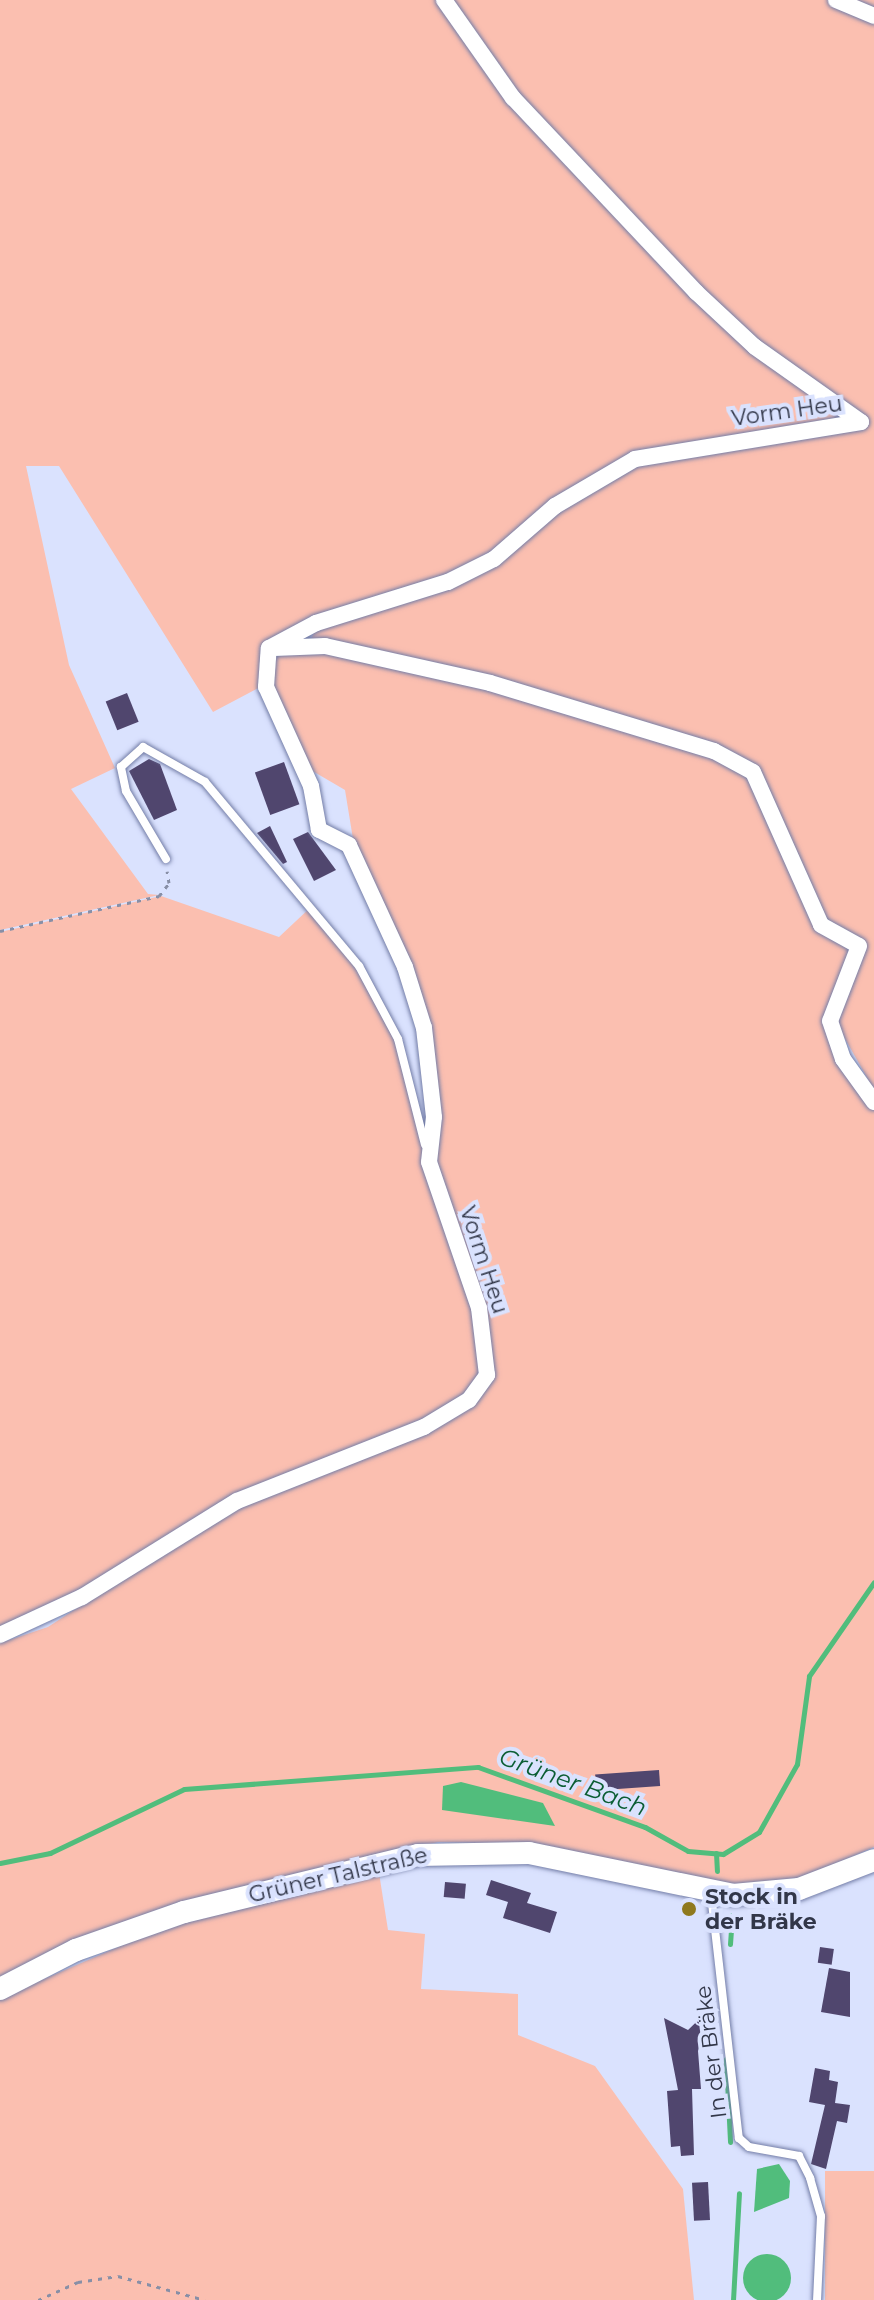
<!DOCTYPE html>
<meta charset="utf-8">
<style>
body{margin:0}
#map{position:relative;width:874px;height:2300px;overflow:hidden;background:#dae2fe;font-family:Montserrat,sans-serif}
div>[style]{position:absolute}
.green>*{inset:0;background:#fbbfb0;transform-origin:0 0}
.water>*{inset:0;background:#51bd7c}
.round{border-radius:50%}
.stream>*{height:5px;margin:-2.5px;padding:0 2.5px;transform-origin:2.5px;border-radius:2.5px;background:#51bd7c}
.building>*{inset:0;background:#50466e;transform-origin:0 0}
.path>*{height:3px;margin-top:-1.5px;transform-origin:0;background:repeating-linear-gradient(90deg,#888fa6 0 4px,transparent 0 10px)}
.roads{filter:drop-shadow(0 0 2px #737da7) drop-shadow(0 0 2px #737da7)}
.lane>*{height:8px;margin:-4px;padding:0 4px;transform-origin:4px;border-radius:4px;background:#fff}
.street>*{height:16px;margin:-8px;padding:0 8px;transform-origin:8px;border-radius:8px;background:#fff}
.secondary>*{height:22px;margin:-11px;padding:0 11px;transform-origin:11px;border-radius:11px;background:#fff}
.dots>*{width:22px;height:22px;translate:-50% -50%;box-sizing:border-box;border:4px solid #dae2fe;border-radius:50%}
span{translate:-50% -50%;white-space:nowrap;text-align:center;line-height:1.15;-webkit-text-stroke:8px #dae2fe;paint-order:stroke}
.street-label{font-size:22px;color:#323749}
.poi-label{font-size:22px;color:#323749;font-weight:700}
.left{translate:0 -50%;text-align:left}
.water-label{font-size:24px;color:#0b5d34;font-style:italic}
</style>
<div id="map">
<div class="green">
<div style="clip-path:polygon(0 0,440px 0,512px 102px,626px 219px,465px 31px,448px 0,874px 0,874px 1090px,835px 1021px,865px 943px,825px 922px,756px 766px,716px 747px,489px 680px,311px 639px,316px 628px,450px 586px,496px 561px,557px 508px,635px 464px,689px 446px,633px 457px,448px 580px,313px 620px,266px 646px,262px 686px,213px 712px,59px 466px,26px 466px,69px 665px,115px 768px,71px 789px,148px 894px,159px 895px,0 930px)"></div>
<div style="clip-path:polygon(324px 649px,490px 687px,712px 754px,751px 775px,799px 893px,850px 947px,826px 1026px,874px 1106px,874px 1847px,806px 1877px,728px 1886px,529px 1844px,438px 1842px,179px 1905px,0 1979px,0 1643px,48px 1627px,237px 1503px,424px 1429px,487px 1375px,488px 1344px,431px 1161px,433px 1073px,353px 839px,345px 790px,304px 766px,271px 687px,274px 652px)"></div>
<div style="clip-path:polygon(161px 896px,279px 937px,312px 906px,357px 969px,397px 1040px,463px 1265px,484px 1371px,467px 1398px,423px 1425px,237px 1498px,82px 1595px,0 1632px,0 932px)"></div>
<div style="clip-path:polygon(379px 1873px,388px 1930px,425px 1934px,421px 1989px,518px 1994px,518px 2035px,595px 2066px,683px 2189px,694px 2300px,0 2300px,0 1998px,160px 1929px)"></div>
<div style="left:874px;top:2171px;width:129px;height:49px;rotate:90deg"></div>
</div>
<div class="water">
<div style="clip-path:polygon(461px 1782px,543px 1803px,555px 1826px,442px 1810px,443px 1786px)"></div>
<div style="clip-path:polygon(779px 2164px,790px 2181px,789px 2198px,754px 2212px,757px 2169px)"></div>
<div class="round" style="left:743px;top:2254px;width:48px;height:48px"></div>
</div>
<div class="stream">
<div style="left:716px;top:1853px;width:18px;rotate:87deg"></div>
<div style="left:0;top:1863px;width:51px;rotate:-11.3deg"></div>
<div style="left:50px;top:1853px;width:148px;rotate:-25.5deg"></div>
<div style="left:184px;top:1789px;width:295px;rotate:-4.3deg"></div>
<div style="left:478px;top:1767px;width:177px;rotate:19.8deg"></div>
<div style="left:645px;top:1827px;width:49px;rotate:29.2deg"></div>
<div style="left:688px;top:1851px;width:35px;rotate:5deg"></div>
<div style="left:723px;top:1854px;width:42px;rotate:-31.4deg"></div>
<div style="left:759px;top:1832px;width:78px;rotate:-60.8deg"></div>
<div style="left:797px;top:1764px;width:89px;rotate:-82.2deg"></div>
<div style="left:809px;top:1676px;width:114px;rotate:-55.3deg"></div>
<div style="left:730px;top:1944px;width:29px;rotate:-86deg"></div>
<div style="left:726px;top:2059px;width:83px;rotate:87.2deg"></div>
<div style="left:733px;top:2300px;width:107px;rotate:-86.8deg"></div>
</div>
<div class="building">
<div style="left:127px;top:693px;width:31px;height:23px;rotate:68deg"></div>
<div style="clip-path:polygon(149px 759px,160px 764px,177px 810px,154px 820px,129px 771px)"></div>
<div style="left:284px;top:762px;width:45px;height:31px;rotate:70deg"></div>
<div style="clip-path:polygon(270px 826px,287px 862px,283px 864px,257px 833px)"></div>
<div style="clip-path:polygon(308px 832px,336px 870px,314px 881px,293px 839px)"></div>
<div style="left:659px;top:1770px;width:16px;height:64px;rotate:86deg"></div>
<div style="clip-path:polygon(491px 1880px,531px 1893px,527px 1903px,557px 1912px,550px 1933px,503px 1918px,508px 1902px,486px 1895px)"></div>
<div style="left:445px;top:1882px;width:21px;height:15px;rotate:5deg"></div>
<div style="left:820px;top:1947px;width:14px;height:16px;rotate:8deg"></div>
<div style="clip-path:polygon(829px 1968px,850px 1972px,850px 2017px,821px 2012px)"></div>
<div style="clip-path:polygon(715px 2004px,698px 2051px,701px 2089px,692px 2089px,694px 2155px,681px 2156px,680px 2146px,671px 2147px,667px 2091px,678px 2090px,664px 2018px,688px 2030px)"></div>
<div style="clip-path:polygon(815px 2068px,830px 2071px,829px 2080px,838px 2082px,835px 2103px,850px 2105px,847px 2123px,837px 2121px,826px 2169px,811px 2164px,825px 2105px,809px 2102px)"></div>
<div style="left:708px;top:2182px;width:38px;height:16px;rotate:87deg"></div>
</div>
<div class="path">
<div style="left:0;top:931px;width:163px;rotate:-12.4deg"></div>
<div style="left:159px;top:896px;width:16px;rotate:-52deg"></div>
<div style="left:169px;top:883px;width:12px;rotate:-99deg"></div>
<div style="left:38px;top:2300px;width:44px;rotate:-24.2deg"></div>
<div style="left:78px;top:2282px;width:40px;rotate:-8.5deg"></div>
<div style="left:118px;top:2276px;width:90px;rotate:15.4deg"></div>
</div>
<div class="roads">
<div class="lane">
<div style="left:166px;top:859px;width:79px;rotate:-120.5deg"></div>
<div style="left:126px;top:791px;width:25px;rotate:-102deg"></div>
<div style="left:121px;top:767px;width:30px;rotate:-42deg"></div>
<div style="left:143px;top:747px;width:71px;rotate:29.4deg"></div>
<div style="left:205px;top:782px;width:240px;rotate:50.1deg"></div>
<div style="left:359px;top:966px;width:83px;rotate:61.9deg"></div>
<div style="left:398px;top:1039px;width:109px;rotate:75.7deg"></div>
<div style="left:711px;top:1894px;width:246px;rotate:83.5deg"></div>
<div style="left:739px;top:2138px;width:13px;rotate:42deg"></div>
<div style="left:749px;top:2147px;width:51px;rotate:10.2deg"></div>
<div style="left:799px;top:2156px;width:25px;rotate:63deg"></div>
<div style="left:810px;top:2178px;width:40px;rotate:74deg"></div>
<div style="left:821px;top:2216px;width:84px;rotate:92.7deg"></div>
</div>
<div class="street">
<div style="left:836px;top:0;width:41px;rotate:22.8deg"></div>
<div style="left:269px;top:648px;width:53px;rotate:-28deg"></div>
<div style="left:316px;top:623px;width:138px;rotate:-17.3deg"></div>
<div style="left:448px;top:582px;width:51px;rotate:-26.6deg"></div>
<div style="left:494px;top:559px;width:81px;rotate:-41deg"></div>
<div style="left:555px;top:506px;width:93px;rotate:-30.4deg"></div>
<div style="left:635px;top:459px;width:229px;rotate:-9.3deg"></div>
<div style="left:861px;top:422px;width:130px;rotate:-144.7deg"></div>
<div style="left:755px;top:347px;width:81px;rotate:-137deg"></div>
<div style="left:696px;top:292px;width:267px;rotate:-133.3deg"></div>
<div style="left:513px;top:98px;width:120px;rotate:-125.1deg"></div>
<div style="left:274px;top:648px;width:51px;rotate:-2.2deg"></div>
<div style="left:325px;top:646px;width:169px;rotate:12.6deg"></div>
<div style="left:490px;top:683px;width:234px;rotate:16.9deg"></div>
<div style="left:714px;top:751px;width:44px;rotate:28.3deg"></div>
<div style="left:753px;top:772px;width:167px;rotate:66deg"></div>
<div style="left:821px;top:925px;width:43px;rotate:28.9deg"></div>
<div style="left:859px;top:946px;width:80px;rotate:111.1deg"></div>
<div style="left:830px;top:1021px;width:40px;rotate:71.1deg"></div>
<div style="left:843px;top:1059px;width:53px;rotate:54.2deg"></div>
<div style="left:0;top:1635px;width:90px;rotate:-24.9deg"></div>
<div style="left:82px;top:1597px;width:182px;rotate:-31.8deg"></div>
<div style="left:237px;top:1501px;width:201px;rotate:-21.6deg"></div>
<div style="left:424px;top:1427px;width:52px;rotate:-31deg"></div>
<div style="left:469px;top:1400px;width:31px;rotate:-54deg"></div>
<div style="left:487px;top:1375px;width:67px;rotate:-96.8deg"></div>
<div style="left:479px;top:1308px;width:154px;rotate:-108.9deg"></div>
<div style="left:429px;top:1162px;width:45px;rotate:-83.7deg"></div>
<div style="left:434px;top:1117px;width:90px;rotate:-96.4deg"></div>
<div style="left:424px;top:1028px;width:64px;rotate:-107.3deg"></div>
<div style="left:405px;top:967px;width:134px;rotate:-114.7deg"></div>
<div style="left:349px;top:845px;width:34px;rotate:-153deg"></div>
<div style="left:319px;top:830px;width:45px;rotate:-100.3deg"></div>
<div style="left:311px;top:786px;width:109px;rotate:-114.4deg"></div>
<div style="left:266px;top:687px;width:39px;rotate:-86deg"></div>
</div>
<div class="secondary">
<div style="left:0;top:1989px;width:85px;rotate:-27.2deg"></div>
<div style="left:76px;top:1950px;width:114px;rotate:-19.4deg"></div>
<div style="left:184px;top:1912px;width:241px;rotate:-13.7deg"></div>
<div style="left:418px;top:1855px;width:111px;rotate:-1deg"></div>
<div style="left:529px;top:1853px;width:208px;rotate:11.6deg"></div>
<div style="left:733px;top:1895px;width:66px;rotate:-5.2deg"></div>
<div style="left:799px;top:1889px;width:80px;rotate:-21.1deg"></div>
</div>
</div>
<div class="dots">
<div style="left:689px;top:1909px;background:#8f791e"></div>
</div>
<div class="street-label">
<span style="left:787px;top:411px;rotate:-8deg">Vorm Heu</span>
<span style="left:484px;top:1260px;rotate:72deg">Vorm Heu</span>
<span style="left:338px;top:1875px;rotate:-13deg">Grüner Talstraße</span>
<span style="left:711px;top:2052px;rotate:-97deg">In der Bräke</span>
</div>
<div class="poi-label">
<span class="left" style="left:705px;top:1909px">Stock in<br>der Bräke</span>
</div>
<div class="water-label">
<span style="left:573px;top:1782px;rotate:20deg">Grüner Bach</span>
</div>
</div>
